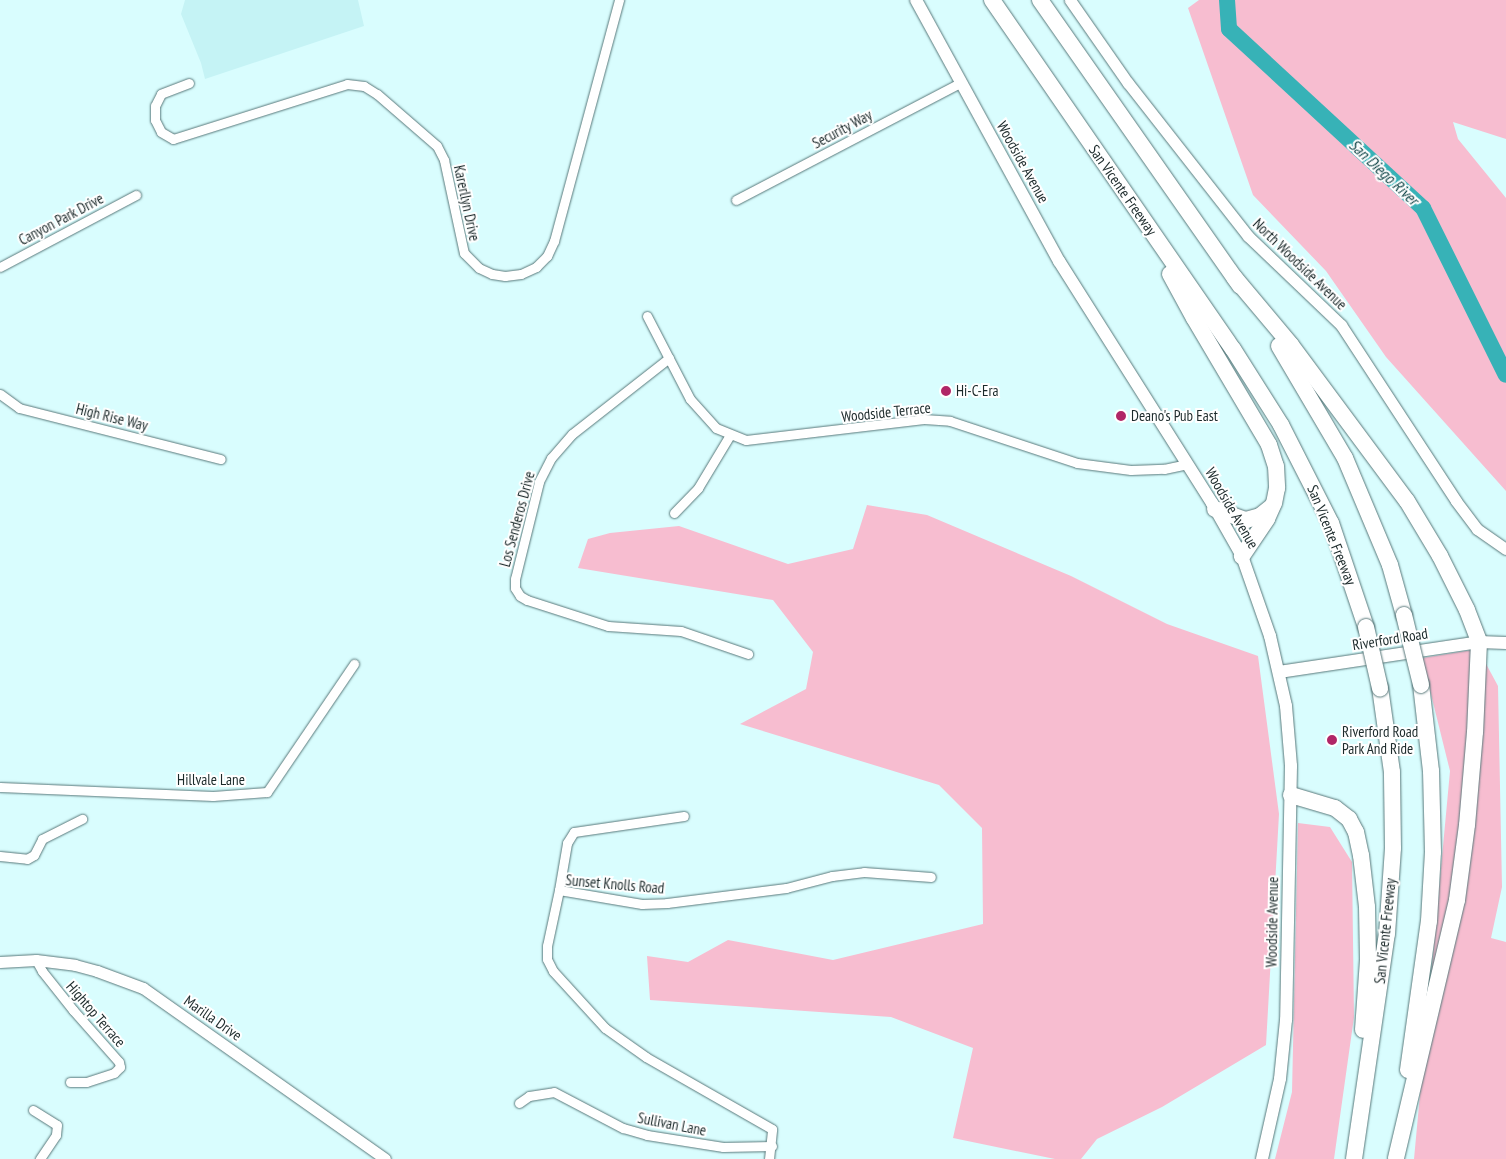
<!DOCTYPE html>
<style>
body{margin:0}
#map{position:relative;width:1506px;height:1159px;overflow:hidden;background:#d9fdfe;font-family:"PT Sans Narrow",sans-serif}
div>[style]{position:absolute}
.built>*{inset:0;background:#c5f3f5}
.green>*{inset:0;background:#f7bdd0}
.river>*{height:16px;margin:-8px;padding:0 8px;transform-origin:8px;border-radius:8px;background:#37b2b7}
.roads{filter:drop-shadow(0 0 1px #58787a) drop-shadow(0 0 1px #58787a)}
.minor>*{height:9px;margin:-4.5px;padding:0 4.5px;transform-origin:4.5px;border-radius:4.5px;background:#fff}
.tertiary>*{height:11px;margin:-5.5px;padding:0 5.5px;transform-origin:5.5px;border-radius:5.5px;background:#fff}
.secondary>*{height:12px;margin:-6px;padding:0 6px;transform-origin:6px;border-radius:6px;background:#fff}
.motorway>*{height:16px;margin:-8px;padding:0 8px;transform-origin:8px;border-radius:8px;background:#fff}
.bridges{filter:drop-shadow(0 0 1px #58787a) drop-shadow(0 0 1px #58787a)}
.motorway-bridge>*{height:16px;margin:-8px;padding:0 8px;transform-origin:8px;border-radius:8px;background:#fff}
.dots>*{width:14px;height:14px;translate:-50% -50%;box-sizing:border-box;border:2px solid #fff;border-radius:50%}
span{translate:-50% -50%;white-space:nowrap;text-align:center;line-height:1.15;-webkit-text-stroke:4px #fff;paint-order:stroke}
.street-label{font-size:15px;color:#1c2a2b}
.poi-label{font-size:15px;color:#1c2a2b}
.left{translate:0 -50%;text-align:left}
.water-label{font-size:16px;color:#174b4d;font-style:italic}
</style>
<div id="map">
<div class="built">
<div style="clip-path:polygon(185px 0,358px 0,364px 26px,205px 79px,201px 63px,181px 14px)"></div>
</div>
<div class="green">
<div style="clip-path:polygon(1199px 0,1506px 0,1506px 139px,1453px 122px,1458px 139px,1506px 198px,1506px 491px,1386px 357px,1326px 271px,1253px 195px,1188px 8px)"></div>
<div style="clip-path:polygon(867px 505px,927px 515px,1071px 576px,1167px 624px,1258px 656px,1279px 814px,1266px 1045px,1162px 1107px,1097px 1139px,1081px 1159px,1055px 1159px,953px 1138px,973px 1048px,891px 1017px,650px 1000px,647px 956px,688px 962px,728px 940px,833px 960px,983px 924px,982px 828px,939px 785px,740px 724px,806px 689px,813px 652px,773px 600px,578px 568px,588px 539px,610px 533px,679px 526px,788px 564px,853px 549px)"></div>
<div style="clip-path:polygon(1478px 649px,1498px 686px,1502px 887px,1491px 938px,1506px 942px,1506px 1159px,1414px 1159px,1450px 771px,1422px 658px)"></div>
<div style="clip-path:polygon(1298px 823px,1330px 827px,1352px 862px,1354px 1017px,1334px 1159px,1275px 1159px,1292px 1092px)"></div>
</div>
<div class="river">
<div style="left:1227px;top:0;width:29px;rotate:86deg"></div>
<div style="left:1229px;top:29px;width:264px;rotate:42.7deg"></div>
<div style="left:1423px;top:208px;width:186px;rotate:63.6deg"></div>
</div>
<div class="roads">
<div class="minor">
<div style="left:189px;top:83px;width:30px;rotate:159deg"></div>
<div style="left:161px;top:94px;width:13px;rotate:117deg"></div>
<div style="left:155px;top:106px;width:14px;rotate:90deg"></div>
<div style="left:155px;top:120px;width:13px;rotate:63deg"></div>
<div style="left:161px;top:132px;width:14px;rotate:30deg"></div>
<div style="left:173px;top:139px;width:182px;rotate:-17.5deg"></div>
<div style="left:347px;top:84px;width:17px;rotate:7deg"></div>
<div style="left:364px;top:86px;width:15px;rotate:32deg"></div>
<div style="left:377px;top:94px;width:79px;rotate:40.9deg"></div>
<div style="left:437px;top:146px;width:16px;rotate:63deg"></div>
<div style="left:444px;top:160px;width:95px;rotate:77.9deg"></div>
<div style="left:464px;top:253px;width:21px;rotate:45deg"></div>
<div style="left:479px;top:268px;width:14px;rotate:25deg"></div>
<div style="left:492px;top:274px;width:13px;rotate:9deg"></div>
<div style="left:505px;top:276px;width:16px;rotate:-7deg"></div>
<div style="left:521px;top:274px;width:17px;rotate:-25deg"></div>
<div style="left:536px;top:267px;width:16px;rotate:-45deg"></div>
<div style="left:547px;top:256px;width:17px;rotate:-65deg"></div>
<div style="left:554px;top:241px;width:250px;rotate:-74.9deg"></div>
<div style="left:736px;top:200px;width:253px;rotate:-27.6deg"></div>
<div style="left:0;top:267px;width:154px;rotate:-27.9deg"></div>
<div style="left:647px;top:316px;width:93px;rotate:62.6deg"></div>
<div style="left:690px;top:399px;width:39px;rotate:48deg"></div>
<div style="left:716px;top:428px;width:32px;rotate:22deg"></div>
<div style="left:746px;top:440px;width:179px;rotate:-6.7deg"></div>
<div style="left:924px;top:419px;width:26px;rotate:4deg"></div>
<div style="left:950px;top:421px;width:134px;rotate:18.3deg"></div>
<div style="left:1077px;top:463px;width:54px;rotate:7.4deg"></div>
<div style="left:1131px;top:470px;width:33px;rotate:-2deg"></div>
<div style="left:1164px;top:469px;width:24px;rotate:-12deg"></div>
<div style="left:669px;top:358px;width:123px;rotate:141.9deg"></div>
<div style="left:572px;top:434px;width:32px;rotate:131deg"></div>
<div style="left:551px;top:458px;width:27px;rotate:117deg"></div>
<div style="left:539px;top:482px;width:100px;rotate:103.9deg"></div>
<div style="left:515px;top:579px;width:9px;rotate:90deg"></div>
<div style="left:515px;top:588px;width:9px;rotate:58deg"></div>
<div style="left:520px;top:596px;width:8px;rotate:30deg"></div>
<div style="left:527px;top:600px;width:85px;rotate:17.8deg"></div>
<div style="left:608px;top:626px;width:73px;rotate:3.9deg"></div>
<div style="left:681px;top:631px;width:71px;rotate:18.9deg"></div>
<div style="left:0;top:394px;width:24px;rotate:36deg"></div>
<div style="left:19px;top:408px;width:208px;rotate:14.2deg"></div>
<div style="left:674px;top:513px;width:35px;rotate:-46deg"></div>
<div style="left:698px;top:488px;width:62px;rotate:-58.9deg"></div>
<div style="left:0;top:787px;width:213px;rotate:2.4deg"></div>
<div style="left:213px;top:796px;width:54px;rotate:-4.2deg"></div>
<div style="left:267px;top:792px;width:155px;rotate:-55.8deg"></div>
<div style="left:0;top:856px;width:27px;rotate:6deg"></div>
<div style="left:27px;top:859px;width:8px;rotate:-30deg"></div>
<div style="left:34px;top:855px;width:18px;rotate:-63deg"></div>
<div style="left:42px;top:839px;width:45px;rotate:-26.6deg"></div>
<div style="left:559px;top:890px;width:48px;rotate:-80.3deg"></div>
<div style="left:567px;top:843px;width:13px;rotate:-58deg"></div>
<div style="left:574px;top:832px;width:111px;rotate:-8.3deg"></div>
<div style="left:36px;top:960px;width:13px;rotate:61deg"></div>
<div style="left:42px;top:971px;width:50px;rotate:51.5deg"></div>
<div style="left:73px;top:1010px;width:69px;rotate:48.5deg"></div>
<div style="left:119px;top:1062px;width:5px;rotate:79deg"></div>
<div style="left:120px;top:1067px;width:8px;rotate:135deg"></div>
<div style="left:114px;top:1073px;width:29px;rotate:162deg"></div>
<div style="left:86px;top:1082px;width:16px;rotate:180deg"></div>
<div style="left:519px;top:1103px;width:12px;rotate:-35deg"></div>
<div style="left:529px;top:1096px;width:25px;rotate:-9deg"></div>
<div style="left:554px;top:1092px;width:78px;rotate:27.6deg"></div>
<div style="left:623px;top:1128px;width:25px;rotate:16deg"></div>
<div style="left:647px;top:1135px;width:77px;rotate:9deg"></div>
<div style="left:723px;top:1147px;width:49px;rotate:-1.2deg"></div>
<div style="left:33px;top:1110px;width:28px;rotate:32deg"></div>
<div style="left:57px;top:1125px;width:10px;rotate:96deg"></div>
<div style="left:56px;top:1135px;width:29px;rotate:124deg"></div>
<div style="left:769px;top:1159px;width:30px;rotate:-84deg"></div>
<div style="left:772px;top:1129px;width:145px;rotate:-150.3deg"></div>
<div style="left:646px;top:1057px;width:50px;rotate:-144.7deg"></div>
<div style="left:605px;top:1028px;width:77px;rotate:-132.4deg"></div>
<div style="left:553px;top:971px;width:13px;rotate:-117deg"></div>
<div style="left:547px;top:959px;width:13px;rotate:-90deg"></div>
<div style="left:547px;top:946px;width:57px;rotate:-77.9deg"></div>
<div style="left:559px;top:890px;width:84px;rotate:9.6deg"></div>
<div style="left:642px;top:904px;width:25px;rotate:-2deg"></div>
<div style="left:667px;top:903px;width:120px;rotate:-7.2deg"></div>
<div style="left:786px;top:888px;width:48px;rotate:-14.6deg"></div>
<div style="left:832px;top:876px;width:32px;rotate:-7deg"></div>
<div style="left:864px;top:872px;width:67px;rotate:4.3deg"></div>
</div>
<div class="tertiary">
<div style="left:1070px;top:0;width:101px;rotate:55.1deg"></div>
<div style="left:1128px;top:83px;width:194px;rotate:51.9deg"></div>
<div style="left:1248px;top:236px;width:129px;rotate:43.7deg"></div>
<div style="left:1341px;top:325px;width:210px;rotate:56.8deg"></div>
<div style="left:1456px;top:501px;width:35px;rotate:53deg"></div>
<div style="left:1477px;top:529px;width:35px;rotate:35deg"></div>
<div style="left:0;top:962px;width:36px;rotate:-3deg"></div>
<div style="left:36px;top:960px;width:39px;rotate:7deg"></div>
<div style="left:75px;top:965px;width:23px;rotate:15deg"></div>
<div style="left:97px;top:971px;width:49px;rotate:20.3deg"></div>
<div style="left:143px;top:988px;width:296px;rotate:35.2deg"></div>
</div>
<div class="secondary">
<div style="left:916px;top:0;width:298px;rotate:61.3deg"></div>
<div style="left:1059px;top:261px;width:286px;rotate:57.7deg"></div>
<div style="left:1212px;top:503px;width:61px;rotate:60.5deg"></div>
<div style="left:1242px;top:556px;width:85px;rotate:70.7deg"></div>
<div style="left:1270px;top:636px;width:72px;rotate:77.1deg"></div>
<div style="left:1286px;top:706px;width:60px;rotate:85.2deg"></div>
<div style="left:1291px;top:766px;width:254px;rotate:91.1deg"></div>
<div style="left:1286px;top:1020px;width:59px;rotate:95.8deg"></div>
<div style="left:1280px;top:1079px;width:82px;rotate:102.7deg"></div>
<div style="left:1279px;top:672px;width:202px;rotate:-8.5deg"></div>
<div style="left:1479px;top:642px;width:27px;rotate:2deg"></div>
</div>
<div class="motorway">
<div style="left:992px;top:0;width:424px;rotate:55.4deg"></div>
<div style="left:1233px;top:349px;width:90px;rotate:57.7deg"></div>
<div style="left:1281px;top:425px;width:110px;rotate:63deg"></div>
<div style="left:1331px;top:523px;width:110px;rotate:71.4deg"></div>
<div style="left:1040px;top:0;width:349px;rotate:55deg"></div>
<div style="left:1170px;top:274px;width:50px;rotate:61.4deg"></div>
<div style="left:1194px;top:318px;width:147px;rotate:59.4deg"></div>
<div style="left:1269px;top:445px;width:22px;rotate:72deg"></div>
<div style="left:1276px;top:466px;width:22px;rotate:87deg"></div>
<div style="left:1277px;top:488px;width:15px;rotate:101deg"></div>
<div style="left:1274px;top:503px;width:17px;rotate:114deg"></div>
<div style="left:1267px;top:519px;width:45px;rotate:124deg"></div>
<div style="left:1234px;top:277px;width:89px;rotate:50deg"></div>
<div style="left:1291px;top:345px;width:194px;rotate:53.4deg"></div>
<div style="left:1407px;top:501px;width:64px;rotate:59deg"></div>
<div style="left:1440px;top:556px;width:60px;rotate:63.4deg"></div>
<div style="left:1467px;top:610px;width:34px;rotate:69deg"></div>
<div style="left:1479px;top:642px;width:90px;rotate:92.5deg"></div>
<div style="left:1475px;top:732px;width:93px;rotate:94.9deg"></div>
<div style="left:1467px;top:825px;width:76px;rotate:97.6deg"></div>
<div style="left:1457px;top:900px;width:265px;rotate:103.3deg"></div>
<div style="left:1279px;top:346px;width:130px;rotate:59.5deg"></div>
<div style="left:1345px;top:458px;width:116px;rotate:67.2deg"></div>
<div style="left:1390px;top:565px;width:52px;rotate:74.4deg"></div>
<div style="left:1215px;top:509px;width:33px;rotate:20deg"></div>
<div style="left:1246px;top:520px;width:15px;rotate:-16deg"></div>
<div style="left:1260px;top:516px;width:14px;rotate:-39deg"></div>
<div style="left:1291px;top:795px;width:46px;rotate:16.5deg"></div>
<div style="left:1335px;top:808px;width:18px;rotate:38deg"></div>
<div style="left:1349px;top:819px;width:15px;rotate:62deg"></div>
<div style="left:1356px;top:832px;width:24px;rotate:78deg"></div>
<div style="left:1361px;top:855px;width:52px;rotate:83.4deg"></div>
<div style="left:1367px;top:907px;width:53px;rotate:88.9deg"></div>
<div style="left:1368px;top:960px;width:70px;rotate:94.1deg"></div>
<div style="left:1408px;top:1070px;width:150px;rotate:-82deg"></div>
<div style="left:1429px;top:921px;width:69px;rotate:-86.7deg"></div>
<div style="left:1433px;top:852px;width:81px;rotate:-91.4deg"></div>
<div style="left:1431px;top:771px;width:87px;rotate:-96.6deg"></div>
<div style="left:1354px;top:1159px;width:227px;rotate:-81.7deg"></div>
<div style="left:1387px;top:934px;width:86px;rotate:-86deg"></div>
<div style="left:1393px;top:848px;width:76px;rotate:-90.8deg"></div>
<div style="left:1392px;top:772px;width:85px;rotate:-98.1deg"></div>
</div>
</div>
<div class="bridges">
<div class="motorway-bridge">
<div style="left:1404px;top:615px;width:72px;rotate:76.3deg"></div>
<div style="left:1366px;top:627px;width:63px;rotate:77.1deg"></div>
</div>
</div>
<div class="dots">
<div style="left:946px;top:391px;background:#b02667"></div>
<div style="left:1121px;top:416px;background:#b02667"></div>
<div style="left:1332px;top:740px;background:#b02667"></div>
</div>
<div class="street-label">
<span style="left:842px;top:129px;rotate:-28deg">Security Way</span>
<span style="left:1023px;top:162px;rotate:61deg">Woodside Avenue</span>
<span style="left:1123px;top:190px;rotate:55deg">San Vicente Freeway</span>
<span style="left:467px;top:203px;rotate:78deg">Karerllyn Drive</span>
<span style="left:61px;top:219px;rotate:-28deg">Canyon Park Drive</span>
<span style="left:1300px;top:264px;rotate:44deg">North Woodside Avenue</span>
<span style="left:886px;top:412px;rotate:-6deg">Woodside Terrace</span>
<span style="left:112px;top:417px;rotate:14deg">High Rise Way</span>
<span style="left:1232px;top:508px;rotate:60deg">Woodside Avenue</span>
<span style="left:517px;top:519px;rotate:-75deg">Los Senderos Drive</span>
<span style="left:1332px;top:535px;rotate:68deg">San Vicente Freeway</span>
<span style="left:1390px;top:639px;rotate:-9deg">Riverford Road</span>
<span style="left:211px;top:780px">Hillvale Lane</span>
<span style="left:615px;top:884px;rotate:5deg">Sunset Knolls Road</span>
<span style="left:1272px;top:922px;rotate:-89deg">Woodside Avenue</span>
<span style="left:1385px;top:931px;rotate:-84deg">San Vicente Freeway</span>
<span style="left:96px;top:1014px;rotate:49deg">Hightop Terrace</span>
<span style="left:213px;top:1018px;rotate:35deg">Marilla Drive</span>
<span style="left:672px;top:1124px;rotate:11deg">Sullivan Lane</span>
</div>
<div class="poi-label">
<span class="left" style="left:956px;top:391px">Hi-C-Era</span>
<span class="left" style="left:1131px;top:416px">Deano's Pub East</span>
<span class="left" style="left:1342px;top:740px">Riverford Road<br>Park And Ride</span>
</div>
<div class="water-label">
<span style="left:1384px;top:172px;rotate:43deg">San Diego River</span>
</div>
</div>
